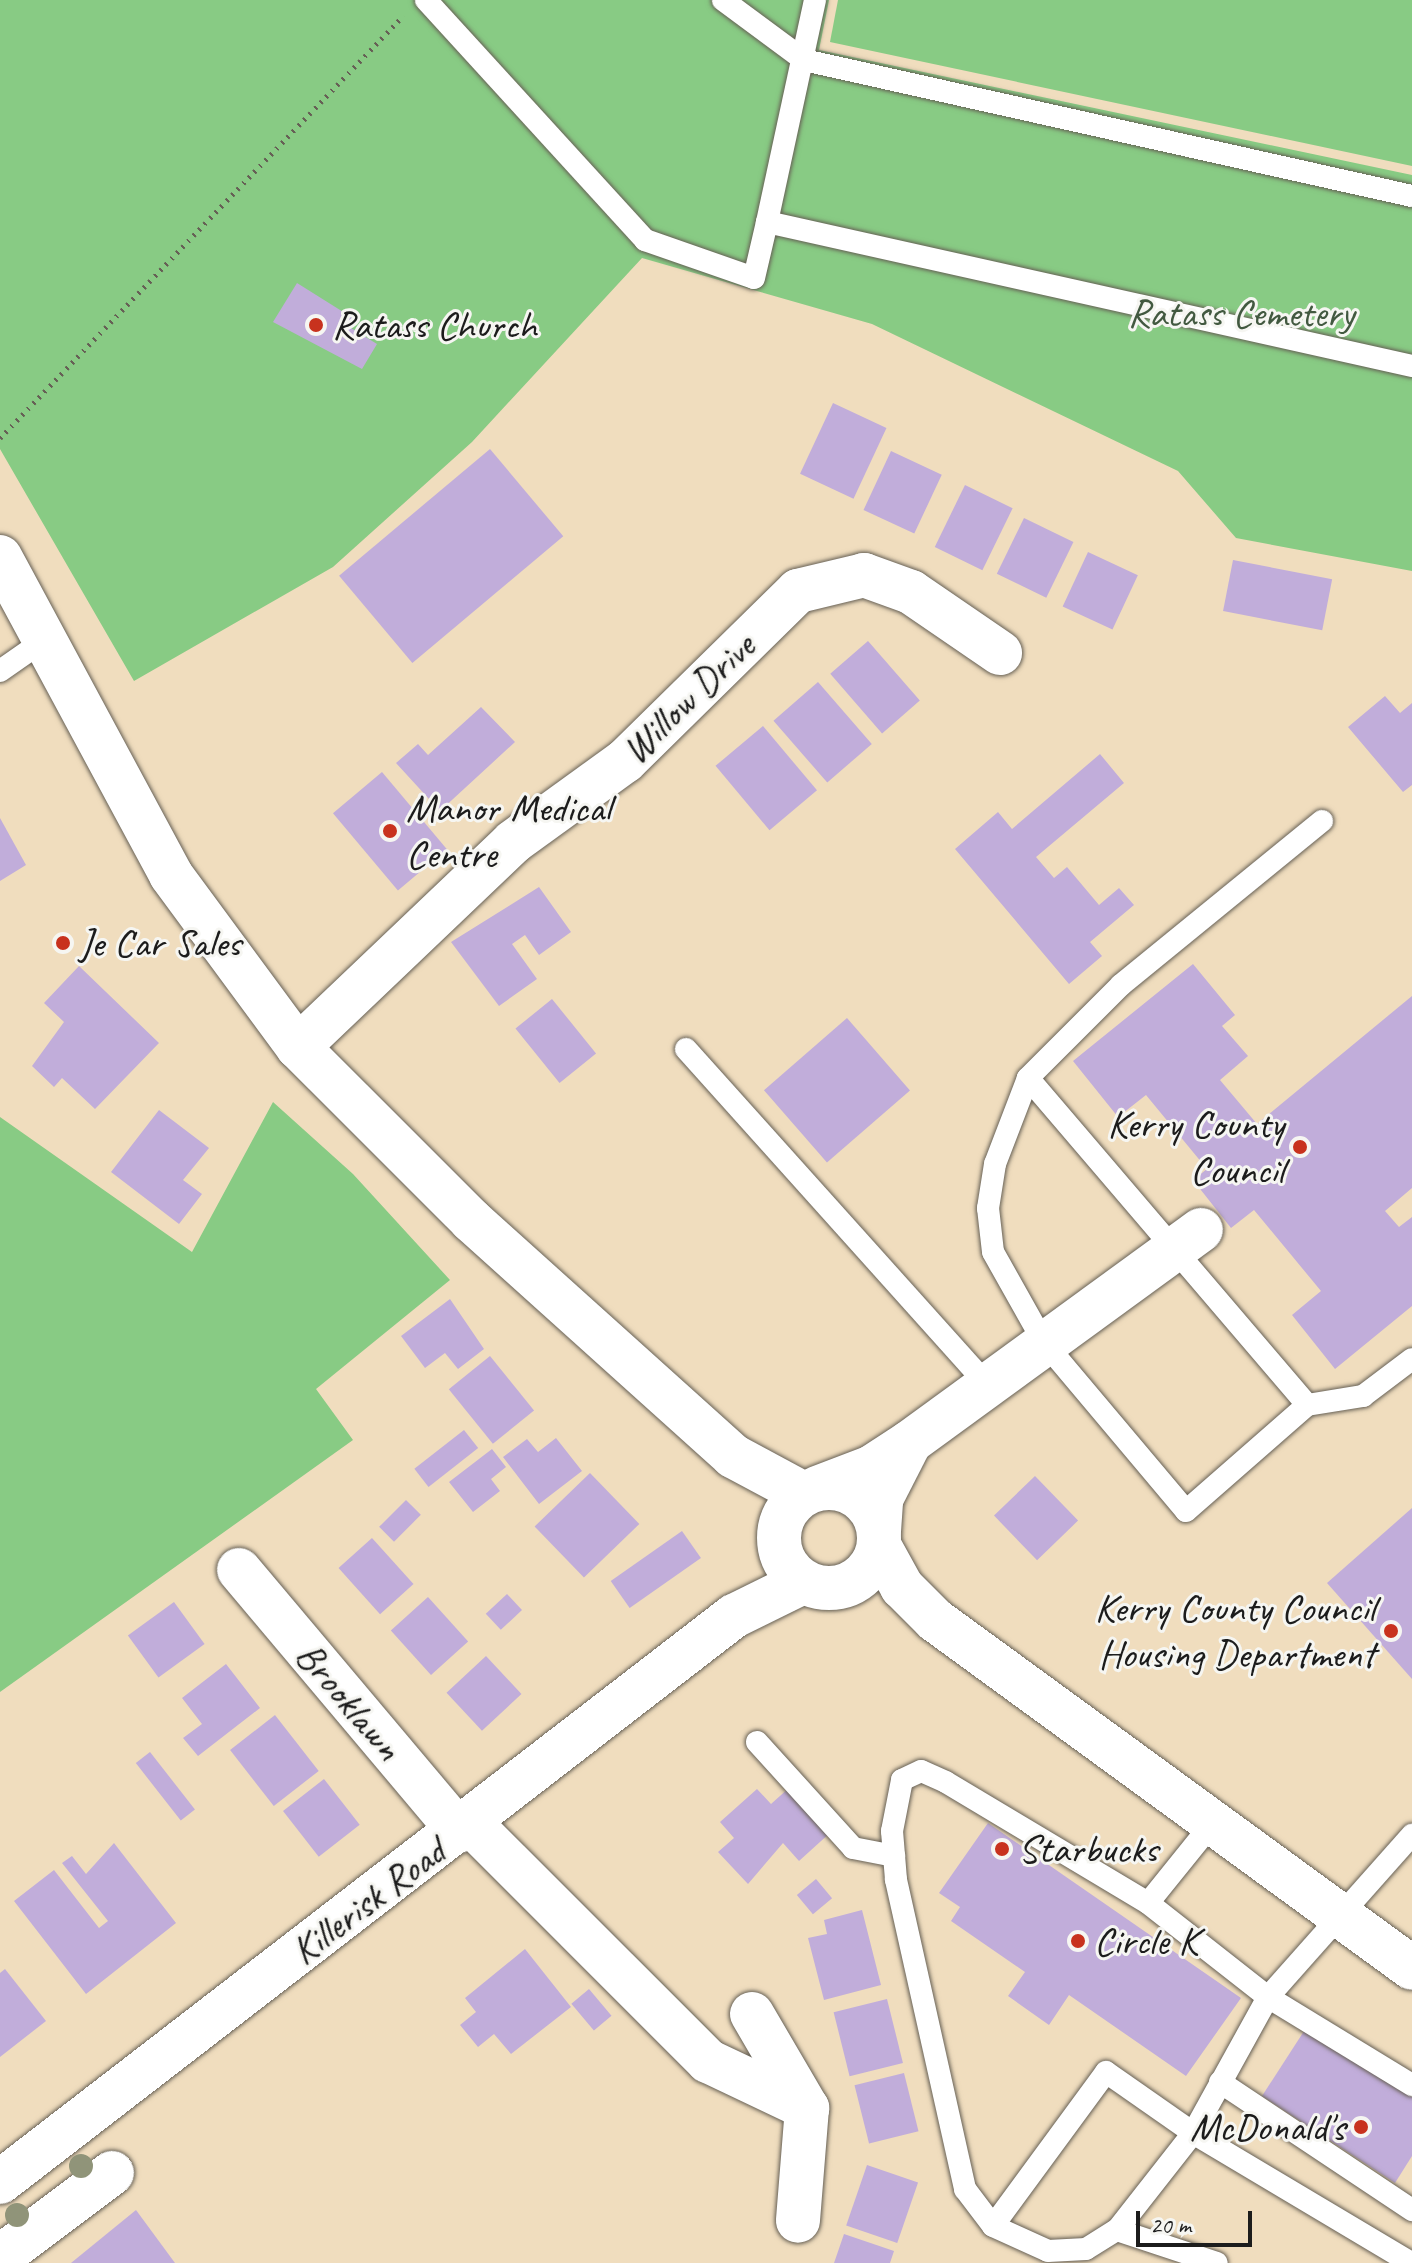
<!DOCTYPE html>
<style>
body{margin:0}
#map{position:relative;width:1412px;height:2263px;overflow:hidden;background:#f0ddbe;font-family:Caveat,sans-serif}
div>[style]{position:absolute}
.green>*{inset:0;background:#88cb84}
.building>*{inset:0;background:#c1adda;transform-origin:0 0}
.path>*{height:5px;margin-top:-2.5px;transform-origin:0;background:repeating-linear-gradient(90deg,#666055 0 2px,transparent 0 8px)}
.roads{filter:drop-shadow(0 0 2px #666055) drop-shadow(0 0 2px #666055)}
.lane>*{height:22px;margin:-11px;padding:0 11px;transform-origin:11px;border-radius:11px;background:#fff}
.street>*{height:44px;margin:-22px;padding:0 22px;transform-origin:22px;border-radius:22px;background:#fff}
.secondary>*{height:44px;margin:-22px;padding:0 22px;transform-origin:22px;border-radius:22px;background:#fff}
.secondary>.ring{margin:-22px;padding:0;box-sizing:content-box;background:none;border:44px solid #fff;border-radius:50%}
.trees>*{width:24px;height:24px;margin:-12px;border-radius:50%;background:#909479}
.dots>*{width:22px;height:22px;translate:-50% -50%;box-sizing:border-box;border:4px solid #f6f6f2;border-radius:50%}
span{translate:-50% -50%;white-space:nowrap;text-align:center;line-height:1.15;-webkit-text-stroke:6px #f6f6f2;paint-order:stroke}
.park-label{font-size:40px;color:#425940}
.poi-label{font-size:40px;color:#1c1c1c}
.left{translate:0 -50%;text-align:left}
.right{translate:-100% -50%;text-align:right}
.street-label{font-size:40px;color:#1c1c1c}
.scale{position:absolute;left:1136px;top:2211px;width:116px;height:36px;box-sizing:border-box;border:4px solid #1c1c1c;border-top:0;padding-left:10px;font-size:24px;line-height:28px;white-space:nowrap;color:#1c1c1c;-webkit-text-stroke:6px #f6f6f2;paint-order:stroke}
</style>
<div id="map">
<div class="green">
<div style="clip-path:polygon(0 0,829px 0,819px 50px,1412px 175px,1412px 571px,1236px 538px,1178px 471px,872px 324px,642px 258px,472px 442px,333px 567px,134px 681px,0 449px)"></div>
<div style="clip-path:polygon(838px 0,1412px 0,1412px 166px,830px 42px)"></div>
<div style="clip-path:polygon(273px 1102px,353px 1174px,450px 1280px,316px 1389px,353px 1440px,0 1692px,0 1117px,192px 1252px)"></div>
</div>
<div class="building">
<div style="clip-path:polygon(297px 283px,356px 320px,351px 328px,377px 344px,362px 369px,273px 322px)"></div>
<div style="left:833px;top:403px;width:59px;height:78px;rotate:25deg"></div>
<div style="left:490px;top:449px;width:114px;height:197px;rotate:50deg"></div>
<div style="left:891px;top:451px;width:56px;height:65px;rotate:25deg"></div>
<div style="left:965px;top:485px;width:53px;height:69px;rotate:26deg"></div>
<div style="left:1024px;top:518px;width:55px;height:62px;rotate:26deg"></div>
<div style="left:1088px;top:552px;width:55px;height:60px;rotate:25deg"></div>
<div style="left:1233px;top:560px;width:101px;height:52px;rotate:11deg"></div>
<div style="left:868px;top:641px;width:79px;height:50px;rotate:49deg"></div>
<div style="left:818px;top:682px;width:82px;height:59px;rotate:49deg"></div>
<div style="clip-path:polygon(1385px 696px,1400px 713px,1412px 703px,1412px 785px,1403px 792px,1348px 727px)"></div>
<div style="clip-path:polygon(481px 707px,515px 742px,440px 811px,396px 763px,418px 744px,428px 755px)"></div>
<div style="left:763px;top:726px;width:84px;height:62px;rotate:50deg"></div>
<div style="clip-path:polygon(1100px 754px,1124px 783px,1036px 857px,1054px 878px,1067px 867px,1099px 905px,1119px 888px,1134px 905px,1090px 942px,1102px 956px,1069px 984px,955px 849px,998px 812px,1012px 829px)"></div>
<div style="left:382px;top:772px;width:101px;height:64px;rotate:50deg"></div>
<div style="clip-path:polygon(0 818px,26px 865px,0 881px)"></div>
<div style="clip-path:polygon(539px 887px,571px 932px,539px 955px,525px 935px,512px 944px,537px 979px,499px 1006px,451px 942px)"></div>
<div style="clip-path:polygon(1193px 964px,1235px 1015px,1222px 1026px,1248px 1056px,1220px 1080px,1257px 1124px,1412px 996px,1412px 1188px,1385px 1211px,1399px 1227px,1412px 1217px,1412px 1306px,1335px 1369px,1292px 1315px,1321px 1291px,1254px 1210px,1231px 1228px,1193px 1180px,1207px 1169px,1146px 1095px,1118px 1117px,1073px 1061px)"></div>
<div style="clip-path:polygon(79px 966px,159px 1043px,95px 1109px,62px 1078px,54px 1087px,32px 1066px,64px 1022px,44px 1003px)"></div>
<div style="left:552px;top:999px;width:70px;height:47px;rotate:51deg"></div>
<div style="left:847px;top:1018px;width:96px;height:110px;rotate:49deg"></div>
<div style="clip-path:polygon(159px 1110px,209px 1148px,183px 1180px,202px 1194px,179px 1224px,111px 1172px)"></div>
<div style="clip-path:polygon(450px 1299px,484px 1349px,458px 1369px,445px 1353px,425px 1368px,401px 1336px)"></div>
<div style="left:490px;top:1356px;width:70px;height:53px;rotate:51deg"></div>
<div style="left:464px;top:1430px;width:23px;height:63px;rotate:52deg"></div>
<div style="clip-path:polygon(556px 1438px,582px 1471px,539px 1504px,503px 1457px,527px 1439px,538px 1452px)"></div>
<div style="clip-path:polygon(492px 1449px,506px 1467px,491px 1479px,500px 1491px,473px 1512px,449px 1482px)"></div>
<div style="left:590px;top:1473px;width:71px;height:77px;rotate:46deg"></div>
<div style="left:1035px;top:1476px;width:62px;height:57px;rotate:46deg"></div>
<div style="left:406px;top:1500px;width:21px;height:38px;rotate:45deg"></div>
<div style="clip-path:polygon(1412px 1508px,1412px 1679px,1327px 1583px)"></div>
<div style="left:682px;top:1531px;width:33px;height:87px;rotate:55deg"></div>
<div style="left:372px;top:1538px;width:62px;height:45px;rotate:48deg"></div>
<div style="left:507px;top:1594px;width:22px;height:29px;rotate:47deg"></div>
<div style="left:428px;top:1597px;width:60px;height:50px;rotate:48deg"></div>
<div style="left:174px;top:1602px;width:52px;height:57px;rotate:54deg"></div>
<div style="left:486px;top:1656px;width:52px;height:54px;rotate:47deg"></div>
<div style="clip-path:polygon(226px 1664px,260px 1708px,198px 1756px,183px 1738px,202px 1724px,182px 1698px)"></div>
<div style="left:275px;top:1715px;width:71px;height:57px;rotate:52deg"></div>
<div style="left:150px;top:1752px;width:73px;height:18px;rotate:52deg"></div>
<div style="left:324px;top:1779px;width:58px;height:52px;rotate:52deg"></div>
<div style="clip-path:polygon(790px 1787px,831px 1832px,799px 1861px,783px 1843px,748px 1884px,718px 1852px,734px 1838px,720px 1822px,757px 1789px,771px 1804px)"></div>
<div style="clip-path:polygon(988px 1823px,1241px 1998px,1186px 2076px,1069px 1995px,1049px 2025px,1008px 1996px,1025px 1972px,951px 1921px,960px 1907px,939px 1893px)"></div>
<div style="clip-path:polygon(114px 1843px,176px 1923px,86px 1994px,14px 1901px,54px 1870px,99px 1928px,108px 1921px,62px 1863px,72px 1856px,86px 1874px)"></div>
<div style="left:816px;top:1879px;width:25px;height:25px;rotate:50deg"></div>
<div style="clip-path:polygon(862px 1910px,881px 1985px,824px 2000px,808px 1938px,827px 1934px,824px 1920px)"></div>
<div style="clip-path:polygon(525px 1949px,571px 2007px,511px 2054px,494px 2034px,478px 2047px,460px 2025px,476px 2012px,465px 1998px)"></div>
<div style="clip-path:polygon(5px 1969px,46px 2021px,0 2057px,0 1973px)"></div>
<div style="left:589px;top:1989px;width:35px;height:23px;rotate:50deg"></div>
<div style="left:887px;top:1999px;width:66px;height:55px;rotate:76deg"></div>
<div style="clip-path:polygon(1306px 2028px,1412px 2097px,1412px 2156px,1395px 2183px,1262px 2096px)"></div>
<div style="left:904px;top:2073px;width:60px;height:51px;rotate:76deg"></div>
<div style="left:867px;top:2165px;width:54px;height:64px;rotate:19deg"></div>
<div style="clip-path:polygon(136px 2210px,175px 2263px,71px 2263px)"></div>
<div style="clip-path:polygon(844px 2234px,894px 2251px,890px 2263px,834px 2263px)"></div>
</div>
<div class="path">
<div style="left:0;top:438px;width:584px;rotate:-46.32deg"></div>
</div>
<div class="roads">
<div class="lane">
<div style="left:426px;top:0;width:325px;rotate:47.6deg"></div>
<div style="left:645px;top:240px;width:115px;rotate:19.2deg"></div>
<div style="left:754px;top:278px;width:57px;rotate:-76.9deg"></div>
<div style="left:767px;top:222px;width:661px;rotate:12.59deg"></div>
<div style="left:723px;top:0;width:101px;rotate:36.5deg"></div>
<div style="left:804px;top:60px;width:623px;rotate:12.61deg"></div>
<div style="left:767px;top:222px;width:227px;rotate:-77.8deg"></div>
<div style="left:0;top:671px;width:52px;rotate:-34.9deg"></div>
<div style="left:1322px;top:821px;width:259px;rotate:140.8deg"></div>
<div style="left:1121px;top:985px;width:132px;rotate:135deg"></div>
<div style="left:1028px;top:1078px;width:92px;rotate:111deg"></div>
<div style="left:995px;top:1164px;width:45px;rotate:99deg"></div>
<div style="left:988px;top:1208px;width:44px;rotate:83.5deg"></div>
<div style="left:993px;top:1252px;width:102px;rotate:60.7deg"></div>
<div style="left:1043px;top:1341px;width:222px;rotate:49.9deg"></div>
<div style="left:1186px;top:1511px;width:161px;rotate:-41.2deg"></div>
<div style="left:1307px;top:1405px;width:57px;rotate:-9.1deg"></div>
<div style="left:1363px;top:1396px;width:61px;rotate:-37.1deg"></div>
<div style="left:686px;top:1049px;width:448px;rotate:48.1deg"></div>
<div style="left:1028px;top:1078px;width:430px;rotate:49.5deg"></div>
<div style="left:757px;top:1742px;width:143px;rotate:47.8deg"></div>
<div style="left:853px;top:1848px;width:42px;rotate:11deg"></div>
<div style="left:1211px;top:1825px;width:100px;rotate:128.9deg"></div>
<div style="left:1148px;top:1903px;width:152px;rotate:38.1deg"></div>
<div style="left:1268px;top:1997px;width:169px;rotate:31.4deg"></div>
<div style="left:1148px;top:1903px;width:235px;rotate:-149.1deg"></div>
<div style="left:946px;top:1782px;width:27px;rotate:-156deg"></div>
<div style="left:921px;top:1771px;width:21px;rotate:155deg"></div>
<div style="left:902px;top:1780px;width:52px;rotate:101.1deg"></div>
<div style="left:892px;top:1831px;width:49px;rotate:85.3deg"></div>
<div style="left:896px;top:1880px;width:317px;rotate:77.4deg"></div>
<div style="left:965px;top:2189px;width:46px;rotate:52.9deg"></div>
<div style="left:993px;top:2226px;width:60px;rotate:24.4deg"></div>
<div style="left:1048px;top:2251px;width:38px;rotate:-3deg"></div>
<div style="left:1086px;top:2249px;width:36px;rotate:-32deg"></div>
<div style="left:1117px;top:2230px;width:123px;rotate:-51.9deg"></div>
<div style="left:1193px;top:2133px;width:155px;rotate:-61.1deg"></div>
<div style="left:1268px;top:1997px;width:217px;rotate:-48.4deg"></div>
<div style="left:1220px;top:2082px;width:231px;rotate:33.7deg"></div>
<div style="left:993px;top:2226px;width:191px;rotate:-53.7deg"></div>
<div style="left:1106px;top:2072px;width:106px;rotate:35deg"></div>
<div style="left:1193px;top:2133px;width:254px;rotate:30.8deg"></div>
<div style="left:1117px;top:2230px;width:105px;rotate:18.3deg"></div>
</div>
<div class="street">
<div style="left:298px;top:1047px;width:297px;rotate:-43.6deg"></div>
<div style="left:513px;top:842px;width:138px;rotate:-35.9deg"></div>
<div style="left:625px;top:761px;width:243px;rotate:-44.5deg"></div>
<div style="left:798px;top:591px;width:68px;rotate:-13.6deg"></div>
<div style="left:864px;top:575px;width:50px;rotate:19.9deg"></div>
<div style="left:911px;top:592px;width:108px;rotate:34.4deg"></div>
<div style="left:817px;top:1488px;width:59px;rotate:-20.9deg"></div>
<div style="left:872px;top:1467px;width:45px;rotate:-33.3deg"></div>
<div style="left:910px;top:1442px;width:360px;rotate:-36.1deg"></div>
<div style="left:879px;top:1531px;width:32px;rotate:-86deg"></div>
<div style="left:881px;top:1499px;width:62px;rotate:-63deg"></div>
<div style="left:239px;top:1570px;width:341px;rotate:49.9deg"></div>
<div style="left:470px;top:1823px;width:337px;rotate:45deg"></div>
<div style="left:708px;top:2061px;width:110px;rotate:25.4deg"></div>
<div style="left:752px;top:2014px;width:109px;rotate:59.7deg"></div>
<div style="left:807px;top:2108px;width:113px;rotate:94.6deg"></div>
<div style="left:0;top:2257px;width:140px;rotate:-36.9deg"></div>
</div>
<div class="secondary">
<div style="left:0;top:557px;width:361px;rotate:61.7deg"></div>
<div style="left:171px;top:875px;width:214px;rotate:53.6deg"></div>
<div style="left:298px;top:1047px;width:245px;rotate:45deg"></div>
<div style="left:471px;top:1220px;width:353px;rotate:42deg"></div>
<div style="left:733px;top:1456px;width:78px;rotate:28.2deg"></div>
<div class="ring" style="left:779px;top:1488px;width:56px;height:56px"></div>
<div style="left:880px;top:1547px;width:46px;rotate:61.2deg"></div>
<div style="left:902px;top:1587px;width:47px;rotate:45deg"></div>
<div style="left:935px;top:1620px;width:590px;rotate:36.11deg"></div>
<div style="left:0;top:2182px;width:927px;rotate:-37.64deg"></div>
<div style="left:734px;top:1616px;width:77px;rotate:-26.2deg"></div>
</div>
</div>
<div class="trees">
<div style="left:81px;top:2166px"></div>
<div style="left:17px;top:2215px"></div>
</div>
<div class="dots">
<div style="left:316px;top:325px;background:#c8321e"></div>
<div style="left:390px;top:831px;background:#c8321e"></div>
<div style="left:63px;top:943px;background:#c8321e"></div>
<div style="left:1300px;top:1147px;background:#c8321e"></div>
<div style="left:1391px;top:1631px;background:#c8321e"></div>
<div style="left:1002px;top:1849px;background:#c8321e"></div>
<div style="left:1078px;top:1941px;background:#c8321e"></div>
<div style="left:1361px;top:2127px;background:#c8321e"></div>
</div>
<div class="park-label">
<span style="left:1241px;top:313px">Ratass Cemetery</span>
</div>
<div class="poi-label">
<span class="left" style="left:332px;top:325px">Ratass Church</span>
<span class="left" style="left:406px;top:831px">Manor Medical<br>Centre</span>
<span class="left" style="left:79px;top:943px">Je Car Sales</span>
<span class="right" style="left:1284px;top:1147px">Kerry County<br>Council</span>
<span class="right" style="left:1375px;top:1631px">Kerry County Council<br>Housing Department</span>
<span class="left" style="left:1018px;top:1849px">Starbucks</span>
<span class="left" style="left:1094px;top:1941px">Circle K</span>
<span class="right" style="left:1345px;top:2127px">McDonald's</span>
</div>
<div class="street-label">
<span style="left:688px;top:698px;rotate:-44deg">Willow Drive</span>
<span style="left:349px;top:1701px;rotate:50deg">Brooklawn</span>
<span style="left:368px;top:1901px;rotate:-37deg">Killerisk Road</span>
</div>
<div class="scale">20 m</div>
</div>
